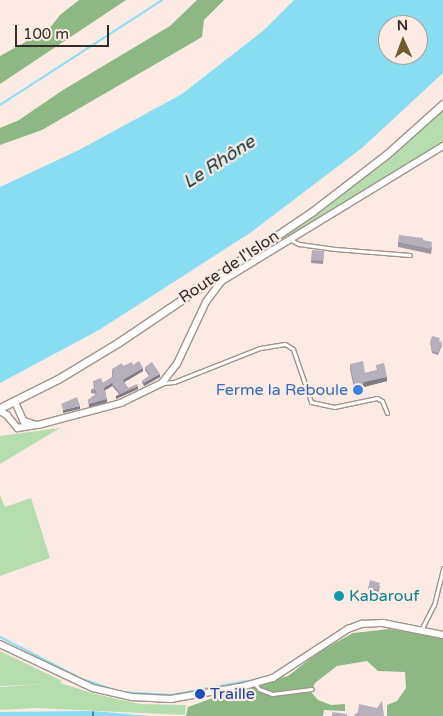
<!DOCTYPE html>
<html>
<head>
<meta charset="utf-8">
<style>
  body { margin:0 }
  #map { position:relative; width:443px; height:716px; overflow:hidden; background:#fbebe4; font-family:"Varela Round",sans-serif }
  div>[style] { position:absolute }
  [style*='--x'] { left:calc(var(--x)*1px); top:calc(var(--y)*1px); width:calc(var(--w)*1px); rotate:calc(var(--a)*1deg) }
  .green>* { inset:0; background:#b6ddad }
  .forest>* { inset:0; background:#8db883 }
  .water>* { inset:0; background:#88ddf3 }
  .stream>* { height:2px; margin:-1px; padding:0 1px; transform-origin:1px; border-radius:1px; background:#88ddf3 }
  .ferry>* { height:1px; margin-top:-0.5px; transform-origin:0; background:repeating-linear-gradient(90deg,#08323c 0 6px,transparent 0 11px) }
  .roads { filter:drop-shadow(1px 0 #a1938c) drop-shadow(-1px 0 #a1938c) drop-shadow(0 1px #a1938c) drop-shadow(0 -1px #a1938c) }
  .service>* { height:3px; margin:-1.5px; padding:0 1.5px; transform-origin:1.5px; border-radius:1.5px; background:#fff }
  .minor>* { height:5.5px; margin:-2.75px; padding:0 2.75px; transform-origin:2.75px; border-radius:2.75px; background:#fff }
  .tertiary>* { height:7px; margin:-3.5px; padding:0 3.5px; transform-origin:3.5px; border-radius:3.5px; background:#fff }
  .wall>* { inset:0; background:#9d96a2 }
  .shaded-wall>* { inset:0; background:#7f7a84 }
  .building>* { inset:0; background:#b6afbc }
  .dots>* { width:14px; height:14px; translate:-50% -50%; box-sizing:border-box; border:2px solid #fbebe4; border-radius:50% }
  span { translate:-50% -50%; white-space:nowrap; text-align:center; line-height:1.15; -webkit-text-stroke:4.5px #fbebe4; paint-order:stroke }
  .street-label { font-size:16px; color:#322c2a }
  .shop-label { font-size:16px; color:#366cbe }
  .right { translate:-100% -50%; text-align:right }
  .culture-label { font-size:16px; color:#0d838f }
  .left { translate:0 -50%; text-align:left }
  .transit-label { font-size:16px; color:#164399 }
  .water-label { font-size:18px; color:#08323c; font-style:italic }
  .north { position:absolute; left:378px; top:15px; width:50px; height:50px; box-sizing:border-box; background:#fbebe4; border:1px solid #ab9f9a; border-radius:50%; rotate:358deg; font-size:14px; font-weight:700; line-height:20px; text-align:center; color:#322c2a }
  .north::after { content:''; display:block; margin:auto; width:18px; height:22px; background:#73592b; clip-path:polygon(50% 0,100% 100%,50% 72%,0 100%) }
  .scale { position:absolute; left:15px; top:25px; width:94px; height:22px; box-sizing:border-box; border:2px solid #322c2a; border-top:0; padding-left:6px; font-size:15px; line-height:18px; white-space:nowrap; color:#322c2a; -webkit-text-stroke:4px #fbebe4; paint-order:stroke }
</style>
</head>
<body>
<div id="map">
  <div class="green">
    <i style="clip-path:polygon(443px 110px,443px 143px,293px 235px,282px 239px,393px 156px)"></i>
    <i style="clip-path:polygon(60px 428px,0 464px,0 436px)"></i>
    <i style="clip-path:polygon(0 495px,5px 507px,31px 498px,50px 558px,0 576px)"></i>
    <i style="clip-path:polygon(0 651px,62px 681px,60px 683px,95px 694px,140px 704px,186px 705px,185px 715px,36px 708px,0 710px,0 687px,49px 684px,0 686px)"></i>
  </div>
  <div class="forest">
    <i style="clip-path:polygon(79px 0,126px 0,0 84px,0 56px,49px 29px,60px 15px)"></i>
    <i style="clip-path:polygon(197px 0,224px 0,204px 20px,202px 37px,42px 130px,0 145px,0 128px,19px 120px,63px 90px,170px 26px)"></i>
    <i style="clip-path:polygon(390px 629px,443px 638px,443px 716px,387px 716px,387px 705px,397px 701px,406px 688px,405px 672px,378px 671px,367px 661px,337px 666px,315px 683px,311px 692px,318px 700px,331px 705px,345px 704px,345px 711px,324px 710px,323px 716px,186px 716px,188px 707px,235px 690px,288px 676px,319px 652px,353px 633px)"></i>
  </div>
  <div class="water">
    <i style="clip-path:polygon(evenodd,294px 0,443px 0,443px 73px,362px 148px,250px 233px,99px 330px,0 383px,0 187px,79px 150px,182px 94px,264px 30px,294px 0,388px 25px,418px 25px,418px 55px,388px 55px,388px 25px)"></i>
    <i style="clip-path:polygon(92px 711px,151px 716px,0 716px,0 712px)"></i>
  </div>
  <div class="stream">
    <i style="--x:0;--y:105;--w:193;--a:-32.9"></i>
    <i style="--x:0;--y:637;--w:92;--a:27.1"></i>
    <i style="--x:82;--y:679;--w:41;--a:18.4"></i>
    <i style="--x:121;--y:692;--w:50;--a:3.4"></i>
    <i style="--x:171;--y:695;--w:77;--a:-10.4"></i>
  </div>
  <div class="ferry">
    <i style="--x:93;--y:711;--w:5;--a:90"></i>
  </div>
  <div class="roads">
    <div class="service">
      <i style="--x:291;--y:240;--w:9;--a:27"></i>
      <i style="--x:299;--y:244;--w:36;--a:8"></i>
      <i style="--x:335;--y:249;--w:75;--a:4.6"></i>
      <i style="--x:163;--y:383;--w:11;--a:-5"></i>
      <i style="--x:174;--y:382;--w:92;--a:-21.6"></i>
      <i style="--x:260;--y:348;--w:25;--a:-9"></i>
      <i style="--x:285;--y:344;--w:9;--a:32"></i>
      <i style="--x:293;--y:349;--w:56;--a:71.2"></i>
      <i style="--x:311;--y:402;--w:24;--a:12"></i>
      <i style="--x:334;--y:407;--w:44;--a:-11.8"></i>
      <i style="--x:377;--y:398;--w:6;--a:31"></i>
      <i style="--x:382;--y:401;--w:13;--a:67"></i>
      <i style="--x:421;--y:630;--w:28;--a:-63"></i>
      <i style="--x:434;--y:605;--w:38;--a:-76"></i>
      <i style="--x:255;--y:684;--w:6;--a:51"></i>
      <i style="--x:259;--y:689;--w:14;--a:21"></i>
      <i style="--x:272;--y:694;--w:40;--a:-7.1"></i>
    </div>
    <div class="minor">
      <i style="--x:15;--y:401;--w:22;--a:66"></i>
      <i style="--x:24;--y:421;--w:10;--a:17"></i>
      <i style="--x:0;--y:411;--w:8;--a:30"></i>
      <i style="--x:7;--y:415;--w:17;--a:50"></i>
      <i style="--x:18;--y:428;--w:20;--a:-9"></i>
      <i style="--x:38;--y:425;--w:86;--a:-14.8"></i>
      <i style="--x:121;--y:403;--w:46;--a:-26"></i>
      <i style="--x:162;--y:383;--w:24;--a:-52"></i>
      <i style="--x:177;--y:364;--w:68;--a:-64.9"></i>
      <i style="--x:206;--y:302;--w:26;--a:-53"></i>
      <i style="--x:222;--y:281;--w:259;--a:-31.4"></i>
      <i style="--x:0;--y:644;--w:103;--a:25.3"></i>
      <i style="--x:93;--y:688;--w:40;--a:13"></i>
      <i style="--x:132;--y:697;--w:39;--a:3"></i>
      <i style="--x:171;--y:699;--w:75;--a:-10"></i>
      <i style="--x:245;--y:686;--w:29;--a:-16"></i>
      <i style="--x:273;--y:678;--w:90;--a:-33.2"></i>
      <i style="--x:348;--y:629;--w:15;--a:-20"></i>
      <i style="--x:362;--y:624;--w:21;--a:-3"></i>
      <i style="--x:383;--y:623;--w:61;--a:11.3"></i>
    </div>
    <div class="tertiary">
      <i style="--x:0;--y:408;--w:65;--a:-26.6"></i>
      <i style="--x:58;--y:379;--w:71;--a:-31.2"></i>
      <i style="--x:119;--y:342;--w:234;--a:-34"></i>
      <i style="--x:313;--y:211;--w:93;--a:-37.6"></i>
      <i style="--x:387;--y:154;--w:75;--a:-41.8"></i>
    </div>
  </div>
  <div class="wall">
    <i style="clip-path:polygon(423px 240px,432px 247px,431px 254px,398px 247px,398px 242px)"></i>
    <i style="clip-path:polygon(324px 251px,323px 264px,311px 263px,311px 260px)"></i>
    <i style="clip-path:polygon(430px 342px,440px 342px,442px 345px,438px 355px,432px 353px)"></i>
    <i style="clip-path:polygon(350px 364px,365px 373px,377px 370px,376px 365px,387px 381px,364px 387px,362px 391px,355px 393px,350px 369px)"></i>
    <i style="clip-path:polygon(133px 365px,143px 371px,124px 382px,128px 388px,138px 389px,116px 399px,119px 394px,112px 386px,105px 390px,107px 402px,89px 407px,88px 400px,96px 394px,91px 393px,91px 390px,94px 388px,93px 381px,103px 383px,112px 377px,112px 369px)"></i>
    <i style="clip-path:polygon(145px 367px,160px 377px,144px 386px,142px 383px,142px 381px,149px 376px,145px 370px)"></i>
    <i style="clip-path:polygon(380px 586px,378px 594px,368px 591px,368px 588px)"></i>
  </div>
  <div class="shaded-wall">
    <i style="clip-path:polygon(143px 368px,143px 371px,123px 383px,123px 380px)"></i>
    <i style="clip-path:polygon(160px 374px,160px 377px,144px 386px,144px 383px)"></i>
    <i style="clip-path:polygon(387px 377px,387px 381px,364px 387px,362px 391px,355px 393px,355px 388px,364px 382px)"></i>
    <i style="clip-path:polygon(112px 383px,112px 386px,104px 391px,104px 388px)"></i>
    <i style="clip-path:polygon(138px 386px,138px 389px,116px 399px,116px 396px)"></i>
    <i style="clip-path:polygon(107px 399px,107px 402px,89px 407px,89px 404px)"></i>
    <i style="clip-path:polygon(80px 406px,80px 409px,63px 413px,63px 410px)"></i>
  </div>
  <div class="building">
    <i style="clip-path:polygon(399px 235px,423px 238px,423px 240px,432px 242px,431px 249px,398px 242px)"></i>
    <i style="clip-path:polygon(312px 250px,324px 251px,323px 261px,311px 260px)"></i>
    <i style="clip-path:polygon(432px 336px,440px 338px,439px 341px,442px 342px,438px 353px,432px 351px,430px 342px)"></i>
    <i style="clip-path:polygon(139px 361px,143px 368px,123px 380px,128px 388px,137px 384px,138px 386px,116px 396px,120px 393px,112px 383px,104px 388px,107px 399px,89px 404px,88px 400px,97px 393px,96px 390px,91px 390px,95px 387px,93px 381px,101px 378px,103px 383px,113px 377px,112px 369px,122px 363px,123px 366px,132px 362px,133px 365px)"></i>
    <i style="clip-path:polygon(363px 361px,365px 373px,378px 370px,376px 365px,384px 363px,387px 377px,364px 382px,362px 387px,355px 388px,350px 364px)"></i>
    <i style="clip-path:polygon(152px 362px,160px 374px,144px 383px,142px 381px,150px 375px,145px 367px)"></i>
    <i style="clip-path:polygon(77px 397px,80px 406px,63px 410px,61px 404px)"></i>
    <i style="clip-path:polygon(370px 580px,380px 583px,378px 590px,368px 588px)"></i>
    <i style="clip-path:polygon(382px 701px,384px 716px,355px 716px,354px 715px,358px 712px,359px 704px,377px 708px)"></i>
    <i style="clip-path:polygon(332px 712px,347px 714px,347px 716px,332px 716px)"></i>
  </div>
  <div class="dots">
    <i style="left:358px;top:390px;background:#3f7fe0"></i>
    <i style="left:339px;top:596px;background:#0f9aa8"></i>
    <i style="left:200px;top:694px;background:#1a4fb4"></i>
  </div>
  <div class="street-label">
    <span style="left:229px;top:267px;rotate:-34deg">Route de l'Islon</span>
  </div>
  <div class="shop-label">
    <span class="right" style="left:348px;top:390px">Ferme la Reboule</span>
  </div>
  <div class="culture-label">
    <span class="left" style="left:349px;top:596px">Kabarouf</span>
  </div>
  <div class="transit-label">
    <span class="left" style="left:210px;top:694px">Traille</span>
  </div>
  <div class="water-label">
    <span style="left:219px;top:162px;rotate:-33deg">Le Rhône</span>
  </div>
  <div class="north">N</div>
  <div class="scale">100 m</div>
</div>
</body>
</html>
